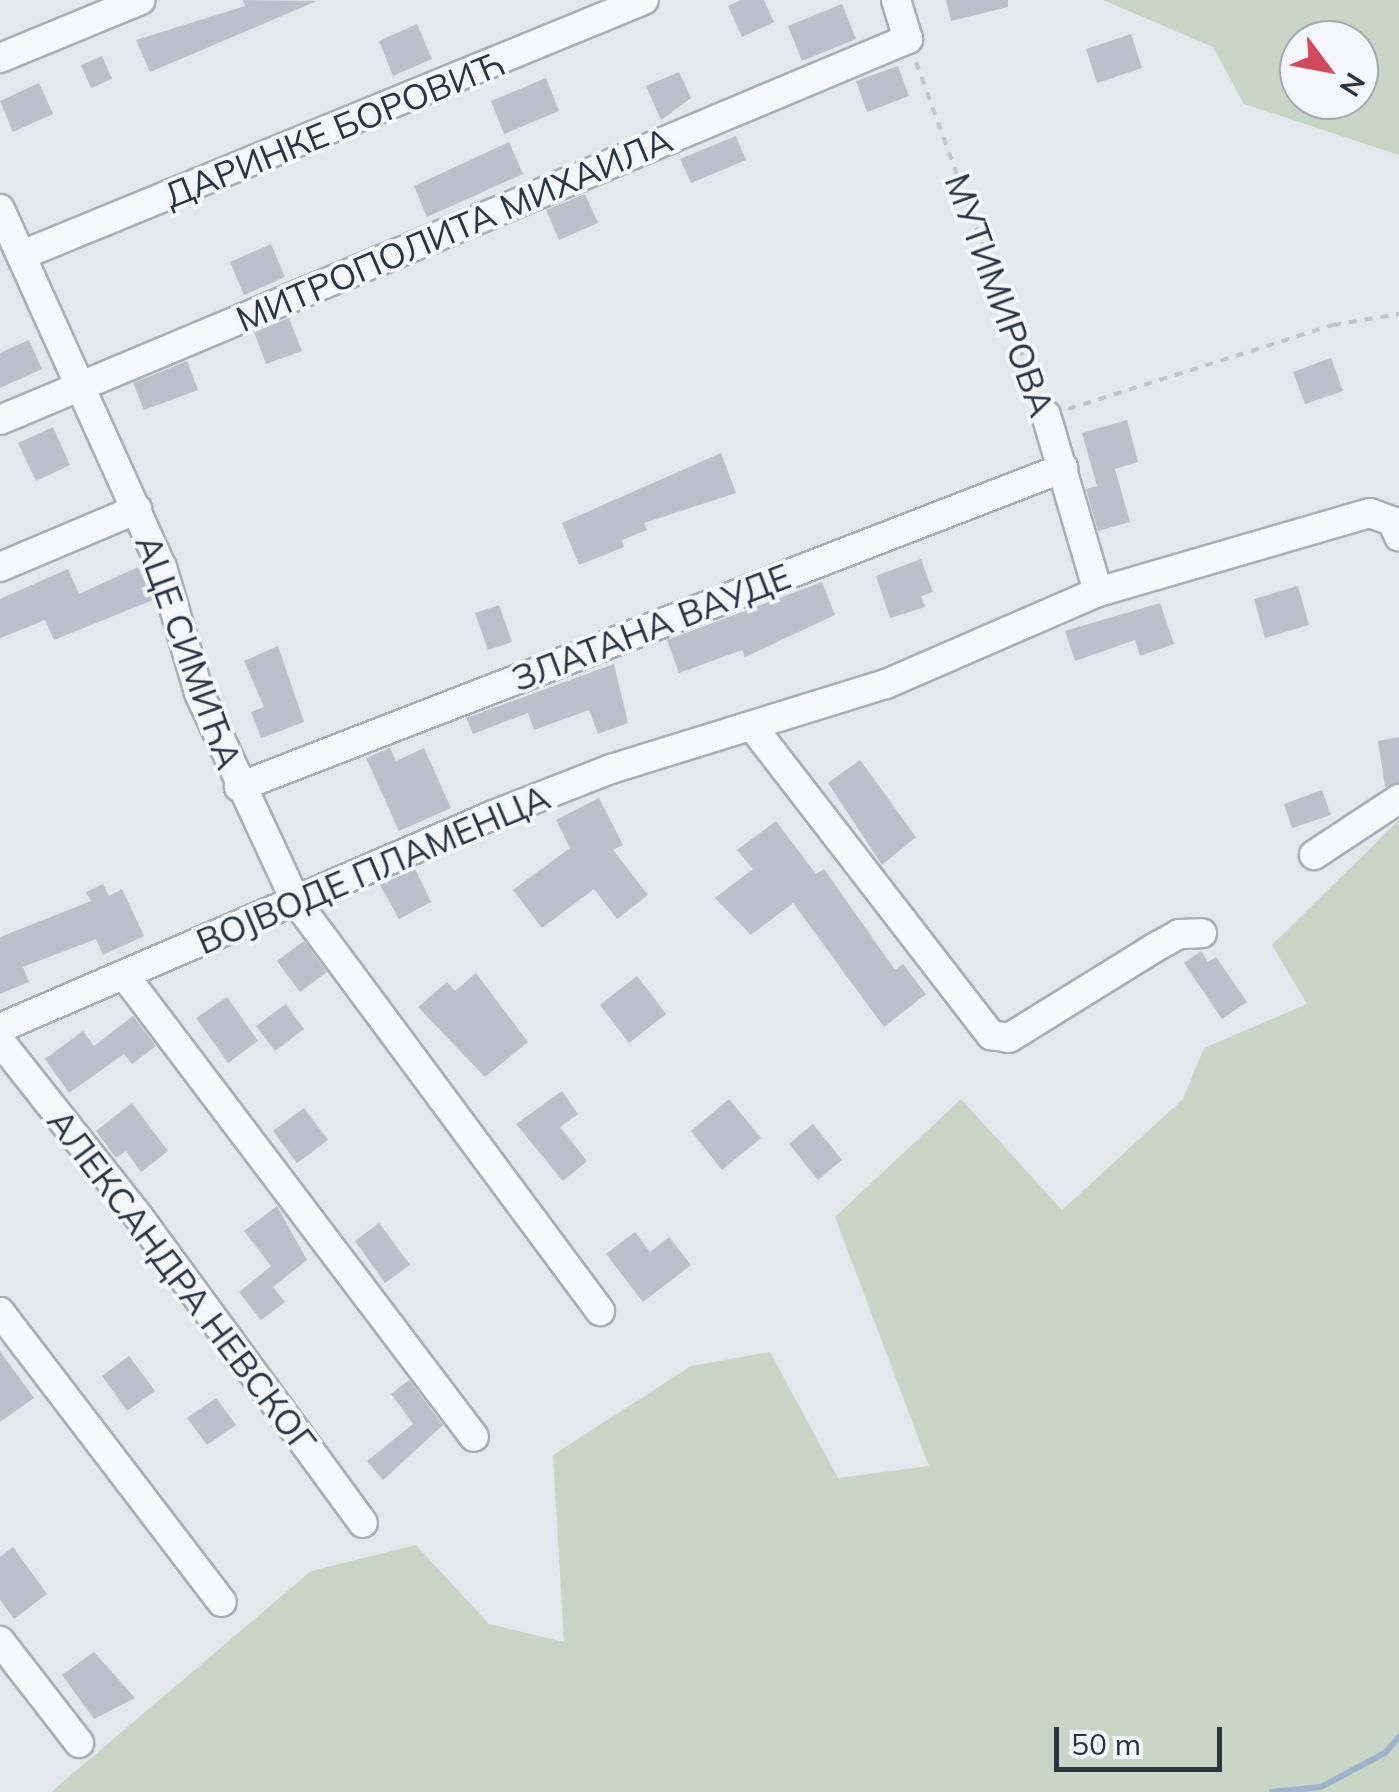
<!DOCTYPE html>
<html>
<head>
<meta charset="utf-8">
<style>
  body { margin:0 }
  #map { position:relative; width:1399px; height:1792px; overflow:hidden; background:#e4e7ec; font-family:Mulish,sans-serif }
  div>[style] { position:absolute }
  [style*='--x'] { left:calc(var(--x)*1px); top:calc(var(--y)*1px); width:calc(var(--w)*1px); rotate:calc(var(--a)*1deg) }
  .green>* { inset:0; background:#c9d6c5 }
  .stream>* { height:6px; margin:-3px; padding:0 3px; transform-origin:3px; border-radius:3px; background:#9fb4cc }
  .building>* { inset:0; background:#bbc0ca }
  .path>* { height:4px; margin-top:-2px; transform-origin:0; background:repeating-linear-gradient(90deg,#c2c5cb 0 8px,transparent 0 16px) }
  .roads { filter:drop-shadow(2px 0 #a9aeb7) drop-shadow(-2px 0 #a9aeb7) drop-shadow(0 2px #a9aeb7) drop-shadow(0 -2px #a9aeb7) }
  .minor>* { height:28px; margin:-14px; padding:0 14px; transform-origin:14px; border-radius:14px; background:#f7f8fa }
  span { translate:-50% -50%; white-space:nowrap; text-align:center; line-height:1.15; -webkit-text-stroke:8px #f4f6f9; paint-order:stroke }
  .street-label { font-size:35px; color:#2b3445 }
  .north { position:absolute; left:1279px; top:20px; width:100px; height:100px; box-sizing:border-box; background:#f4f6f9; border:2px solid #a4a8b1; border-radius:50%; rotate:122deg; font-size:28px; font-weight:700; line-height:40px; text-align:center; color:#2b3445 }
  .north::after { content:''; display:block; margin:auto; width:35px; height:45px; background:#d1495b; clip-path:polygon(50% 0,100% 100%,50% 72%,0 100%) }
  .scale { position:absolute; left:1054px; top:1727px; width:168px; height:45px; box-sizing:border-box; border:5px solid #2b3445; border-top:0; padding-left:12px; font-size:30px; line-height:35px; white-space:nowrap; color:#2b3445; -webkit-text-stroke:8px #f4f6f9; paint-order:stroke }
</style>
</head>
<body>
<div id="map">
  <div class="green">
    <i style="clip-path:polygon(evenodd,1103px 0,1399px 0,1399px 155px,1244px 104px,1213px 47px,1103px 0,1359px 40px,1359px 100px,1299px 100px,1299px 40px,1359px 40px)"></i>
    <i style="clip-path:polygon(1399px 820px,1399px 1792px,51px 1792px,311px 1571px,416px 1545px,489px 1624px,564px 1642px,553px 1455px,691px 1366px,770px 1352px,838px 1478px,929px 1466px,835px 1217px,961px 1099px,1062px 1210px,1183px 1099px,1204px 1048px,1307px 1004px,1272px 945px)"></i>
  </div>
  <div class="stream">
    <i style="--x:1272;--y:1792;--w:49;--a:-5.8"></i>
    <i style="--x:1321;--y:1787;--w:72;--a:-28"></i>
    <i style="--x:1385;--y:1753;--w:21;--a:-49"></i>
  </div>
  <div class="building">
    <i style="clip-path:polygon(243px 0,317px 1px,150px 72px,136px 40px,245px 6px)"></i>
    <i style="clip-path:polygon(741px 0,764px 0,774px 22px,742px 37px,728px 6px)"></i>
    <i style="clip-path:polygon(946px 0,1008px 0,1008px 7px,951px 21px)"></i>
    <i style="clip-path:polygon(842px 4px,856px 39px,802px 61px,788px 26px)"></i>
    <i style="clip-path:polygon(417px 24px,432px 59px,393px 76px,379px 41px)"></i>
    <i style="clip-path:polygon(1131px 34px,1142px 68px,1097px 83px,1086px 49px)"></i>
    <i style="clip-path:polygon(102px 56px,112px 79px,91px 88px,81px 65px)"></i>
    <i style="clip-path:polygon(898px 66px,909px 96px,867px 112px,856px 81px)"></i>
    <i style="clip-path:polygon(679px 72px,691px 98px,661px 120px,646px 86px)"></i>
    <i style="clip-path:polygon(546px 78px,559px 111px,504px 134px,491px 101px)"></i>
    <i style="clip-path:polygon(39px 83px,53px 114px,13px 132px,0 101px)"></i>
    <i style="clip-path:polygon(736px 136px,746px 160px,691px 183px,680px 159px)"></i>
    <i style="clip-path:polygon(509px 142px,523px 174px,427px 217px,414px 186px)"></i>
    <i style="clip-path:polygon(585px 194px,598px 223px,559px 240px,546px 210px)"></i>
    <i style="clip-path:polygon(271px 244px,285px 277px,244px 295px,230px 262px)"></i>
    <i style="clip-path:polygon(289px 318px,302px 351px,266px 364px,254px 332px)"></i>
    <i style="clip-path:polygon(29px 340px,42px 369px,0 388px,0 353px)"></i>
    <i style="clip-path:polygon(1331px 358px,1343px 391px,1305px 404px,1293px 372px)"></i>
    <i style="clip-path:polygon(187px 361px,198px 390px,144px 410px,133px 383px)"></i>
    <i style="clip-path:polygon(1127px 420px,1138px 462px,1115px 469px,1130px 522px,1098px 531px,1086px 489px,1097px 486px,1082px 433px)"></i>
    <i style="clip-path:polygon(53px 427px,70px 465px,36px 481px,18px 443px)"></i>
    <i style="clip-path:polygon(721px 453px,736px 493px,644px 523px,647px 530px,622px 540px,624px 547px,579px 565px,562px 523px)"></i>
    <i style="clip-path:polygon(921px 559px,933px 592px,921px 596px,925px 607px,890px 618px,876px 576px)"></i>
    <i style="clip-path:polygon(138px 567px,153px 600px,54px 640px,45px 620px,0 638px,0 599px,68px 569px,79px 594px)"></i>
    <i style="clip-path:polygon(822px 582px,835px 615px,745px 657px,742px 650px,679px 673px,667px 640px)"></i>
    <i style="clip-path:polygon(1298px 586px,1309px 625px,1265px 638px,1254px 599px)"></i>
    <i style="clip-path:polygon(1160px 603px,1174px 644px,1140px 656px,1135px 640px,1075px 661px,1065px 631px)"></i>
    <i style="clip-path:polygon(499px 605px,512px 642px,488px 650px,475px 613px)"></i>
    <i style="clip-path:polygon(278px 646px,304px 722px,261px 738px,251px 712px,264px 707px,244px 661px)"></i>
    <i style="clip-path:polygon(614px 664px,628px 723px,598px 734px,589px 710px,534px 730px,528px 713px,473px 734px,466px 718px)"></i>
    <i style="clip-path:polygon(1399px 737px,1399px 782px,1385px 787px,1378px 741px)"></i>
    <i style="clip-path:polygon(390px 748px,396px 761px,424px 748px,451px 808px,399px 831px,366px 758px)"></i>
    <i style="clip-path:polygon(860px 760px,916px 837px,882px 865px,828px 783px)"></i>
    <i style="clip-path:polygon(1322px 790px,1331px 815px,1292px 828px,1284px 804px)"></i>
    <i style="clip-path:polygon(599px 798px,623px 845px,613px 850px,648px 895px,617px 919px,594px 889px,542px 928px,513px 890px,570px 848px,556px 820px)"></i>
    <i style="clip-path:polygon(776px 821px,816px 874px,824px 869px,895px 970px,903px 964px,926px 994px,884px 1027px,793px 903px,751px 935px,715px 898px,753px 869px,737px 850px)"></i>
    <i style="clip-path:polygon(415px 869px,431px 902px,399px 919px,380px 885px)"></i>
    <i style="clip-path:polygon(103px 884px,109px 896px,122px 889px,144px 936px,103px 955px,96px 939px,23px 967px,29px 982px,0 994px,0 937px,91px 901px,86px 892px)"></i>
    <i style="clip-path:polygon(304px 941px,327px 972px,300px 992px,277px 961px)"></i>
    <i style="clip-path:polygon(1201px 951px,1208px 962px,1216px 957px,1247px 1002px,1222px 1019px,1184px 963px)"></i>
    <i style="clip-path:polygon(476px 973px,528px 1042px,485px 1077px,418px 1007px,447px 982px,455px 991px)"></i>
    <i style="clip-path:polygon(637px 976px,666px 1014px,629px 1043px,600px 1005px)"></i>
    <i style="clip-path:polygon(227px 997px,258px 1041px,228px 1063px,196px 1018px)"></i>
    <i style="clip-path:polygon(286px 1004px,304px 1029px,275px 1051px,256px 1026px)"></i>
    <i style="clip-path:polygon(133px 1016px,156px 1046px,132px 1064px,124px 1054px,69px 1093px,45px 1059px,83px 1031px,94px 1046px)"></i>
    <i style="clip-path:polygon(562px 1091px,578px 1114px,560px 1127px,587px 1161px,563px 1181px,516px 1124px)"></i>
    <i style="clip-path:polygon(729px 1099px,761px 1138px,722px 1170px,691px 1131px)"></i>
    <i style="clip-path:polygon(132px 1103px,168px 1151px,141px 1172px,126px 1151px,116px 1158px,96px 1131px)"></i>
    <i style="clip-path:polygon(304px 1108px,328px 1140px,297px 1163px,273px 1131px)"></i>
    <i style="clip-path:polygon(813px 1124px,842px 1160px,818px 1180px,789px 1144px)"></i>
    <i style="clip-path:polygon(277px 1206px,307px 1260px,273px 1287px,285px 1302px,261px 1320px,239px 1292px,271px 1266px,244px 1231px)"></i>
    <i style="clip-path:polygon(379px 1223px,410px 1265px,385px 1283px,355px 1241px)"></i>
    <i style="clip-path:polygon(635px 1232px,650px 1252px,669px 1237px,691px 1265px,643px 1302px,606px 1254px)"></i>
    <i style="clip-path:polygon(0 1351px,34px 1398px,0 1422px)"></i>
    <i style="clip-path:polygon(129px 1356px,155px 1391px,127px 1411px,102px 1376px)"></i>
    <i style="clip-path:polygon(409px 1380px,443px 1425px,383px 1480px,367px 1461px,413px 1424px,391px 1394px)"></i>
    <i style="clip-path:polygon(216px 1398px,236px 1425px,207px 1445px,187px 1418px)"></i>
    <i style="clip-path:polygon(13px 1547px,47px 1594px,14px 1619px,0 1600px,0 1557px)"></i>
    <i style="clip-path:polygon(94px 1652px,135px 1698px,94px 1719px,62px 1675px)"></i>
  </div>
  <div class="path">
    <i style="--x:916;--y:62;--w:350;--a:70"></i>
    <i style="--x:1068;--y:409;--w:278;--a:-17.6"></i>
    <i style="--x:1333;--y:325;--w:67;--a:-9.5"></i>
  </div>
  <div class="roads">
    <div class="minor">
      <i style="--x:0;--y:58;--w:152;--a:-22.4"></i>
      <i style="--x:0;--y:209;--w:393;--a:65.7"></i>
      <i style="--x:162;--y:567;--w:131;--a:73.6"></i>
      <i style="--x:199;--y:693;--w:228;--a:65.1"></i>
      <i style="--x:295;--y:900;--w:512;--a:53.42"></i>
      <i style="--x:22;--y:255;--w:672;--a:-22.29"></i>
      <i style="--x:1046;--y:415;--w:184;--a:73.6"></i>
      <i style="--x:0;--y:420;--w:985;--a:-22.76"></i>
      <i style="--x:908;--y:39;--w:41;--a:-107.1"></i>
      <i style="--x:0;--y:567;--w:149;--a:-22.9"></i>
      <i style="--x:752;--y:726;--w:391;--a:52.3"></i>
      <i style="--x:991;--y:1035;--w:18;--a:9"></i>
      <i style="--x:1009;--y:1038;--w:171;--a:-31.8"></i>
      <i style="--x:1154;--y:948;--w:29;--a:-29"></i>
      <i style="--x:1179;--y:934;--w:23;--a:-2"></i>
      <i style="--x:239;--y:787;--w:884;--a:-21.16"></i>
      <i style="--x:1314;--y:855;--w:102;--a:-33.4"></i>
      <i style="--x:125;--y:976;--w:578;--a:52.87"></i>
      <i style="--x:0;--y:1028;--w:535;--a:-23.35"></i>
      <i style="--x:491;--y:816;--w:129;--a:-21.4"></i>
      <i style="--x:611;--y:769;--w:288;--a:-17.2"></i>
      <i style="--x:886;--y:684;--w:231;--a:-23.5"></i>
      <i style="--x:1098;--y:592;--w:283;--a:-16.2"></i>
      <i style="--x:1370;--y:513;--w:23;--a:20"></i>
      <i style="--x:1392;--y:521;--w:17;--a:66"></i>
      <i style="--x:0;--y:1041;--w:219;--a:51.7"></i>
      <i style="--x:136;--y:1213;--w:384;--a:53.8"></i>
      <i style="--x:0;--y:1312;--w:365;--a:52.6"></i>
      <i style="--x:0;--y:1641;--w:129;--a:52.2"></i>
    </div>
  </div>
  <div class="street-label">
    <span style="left:334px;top:129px;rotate:-22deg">ДАРИНКЕ БОРОВИЋ</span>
    <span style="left:454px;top:229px;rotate:-23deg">МИТРОПОЛИТА МИХАИЛА</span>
    <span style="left:1000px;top:295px;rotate:70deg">МУТИМИРОВА</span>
    <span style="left:651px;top:627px;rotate:-21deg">ЗЛАТАНА ВАУДЕ</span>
    <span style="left:189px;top:652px;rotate:70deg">АЦЕ СИМИЋА</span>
    <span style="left:373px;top:869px;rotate:-23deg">ВОЈВОДЕ ПЛАМЕНЦА</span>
    <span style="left:182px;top:1281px;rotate:53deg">АЛЕКСАНДРА НЕВСКОГ</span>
  </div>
  <div class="north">N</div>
  <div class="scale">50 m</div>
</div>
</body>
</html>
